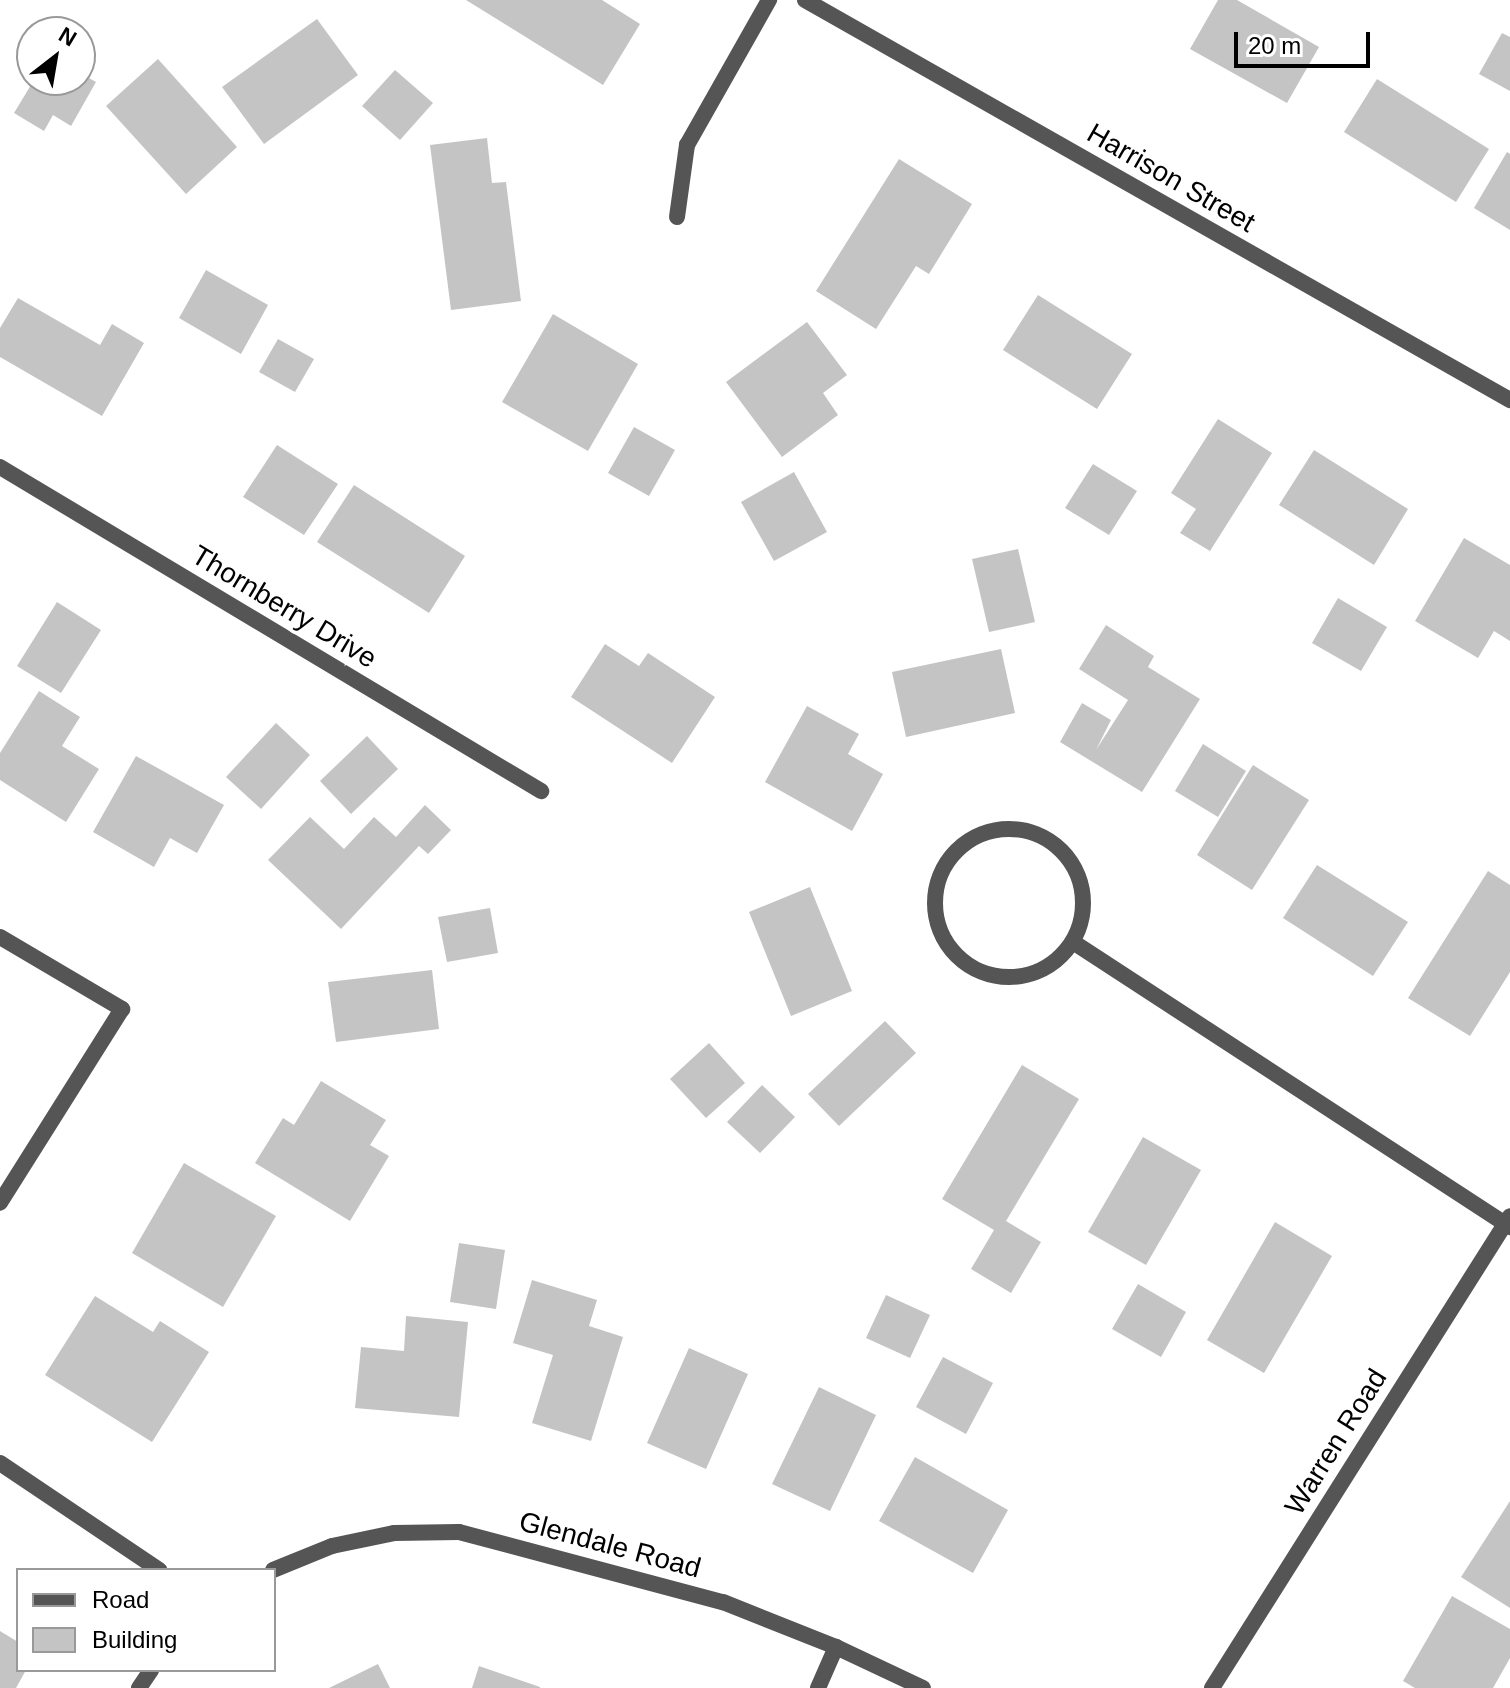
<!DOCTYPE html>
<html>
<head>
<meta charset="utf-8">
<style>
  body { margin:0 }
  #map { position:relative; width:1510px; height:1688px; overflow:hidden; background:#fff; font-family:Helvetica,sans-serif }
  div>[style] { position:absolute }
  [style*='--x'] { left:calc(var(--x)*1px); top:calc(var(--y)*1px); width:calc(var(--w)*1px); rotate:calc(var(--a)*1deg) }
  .building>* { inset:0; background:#c4c4c4 }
  .minor>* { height:16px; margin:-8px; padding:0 8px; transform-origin:8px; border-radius:8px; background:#555 }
  .minor>.ring { margin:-8px; padding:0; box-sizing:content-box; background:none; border:16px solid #555; border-radius:50% }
  span { translate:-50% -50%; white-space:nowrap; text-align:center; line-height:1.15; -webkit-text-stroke:7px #fff; paint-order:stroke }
  .street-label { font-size:28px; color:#000 }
  .legend { position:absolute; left:16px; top:1568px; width:260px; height:104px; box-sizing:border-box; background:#fff; border:2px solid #999; margin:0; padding:10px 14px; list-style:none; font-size:24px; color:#000 }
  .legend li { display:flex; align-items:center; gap:16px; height:40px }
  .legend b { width:40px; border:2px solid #999 }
  .north { position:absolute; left:16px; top:16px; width:80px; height:80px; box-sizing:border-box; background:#fff; border:2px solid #999; border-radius:50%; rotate:31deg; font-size:22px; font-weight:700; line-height:32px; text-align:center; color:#000 }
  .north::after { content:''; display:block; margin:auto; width:28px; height:36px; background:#000; clip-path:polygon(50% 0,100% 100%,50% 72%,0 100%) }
  .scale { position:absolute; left:1234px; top:32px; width:136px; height:36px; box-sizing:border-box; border:4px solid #000; border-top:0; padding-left:10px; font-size:24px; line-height:28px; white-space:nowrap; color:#000; -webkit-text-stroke:6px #fff; paint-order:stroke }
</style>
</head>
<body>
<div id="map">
  <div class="building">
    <i style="clip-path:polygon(466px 0,602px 0,640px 24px,603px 85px)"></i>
    <i style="clip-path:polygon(1218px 0,1237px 0,1319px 47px,1287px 103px,1190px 49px)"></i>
    <i style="clip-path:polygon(317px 19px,358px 75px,264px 144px,222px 87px)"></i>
    <i style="clip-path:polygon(1502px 33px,1510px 37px,1510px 91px,1479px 74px)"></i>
    <i style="clip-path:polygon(158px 59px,237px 147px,186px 194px,106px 106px)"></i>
    <i style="clip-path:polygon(395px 70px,433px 103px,400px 140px,362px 106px)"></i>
    <i style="clip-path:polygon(80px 73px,96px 82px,71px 126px,53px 115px,44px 131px,14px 113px,34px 80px,80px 80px)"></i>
    <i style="clip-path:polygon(1377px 79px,1489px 149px,1456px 202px,1344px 132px)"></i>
    <i style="clip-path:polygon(487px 138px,492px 183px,506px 182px,521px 301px,451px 310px,430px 145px)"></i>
    <i style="clip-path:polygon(1507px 152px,1510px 154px,1510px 230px,1474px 208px)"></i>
    <i style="clip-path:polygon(899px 159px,972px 204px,929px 274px,916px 266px,876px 329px,816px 291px)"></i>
    <i style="clip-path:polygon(206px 270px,268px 305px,241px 354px,179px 318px)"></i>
    <i style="clip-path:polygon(1038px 295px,1132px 354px,1097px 409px,1003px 350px)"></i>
    <i style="clip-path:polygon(18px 298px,100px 345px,112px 324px,144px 343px,102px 416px,0 357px,0 328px)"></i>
    <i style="clip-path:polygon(553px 314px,638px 364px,588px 451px,502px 402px)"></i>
    <i style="clip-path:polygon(807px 322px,847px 375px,823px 393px,838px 415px,782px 457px,726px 382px)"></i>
    <i style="clip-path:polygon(278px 339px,314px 359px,295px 392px,259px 372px)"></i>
    <i style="clip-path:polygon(1218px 419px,1272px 453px,1210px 551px,1180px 533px,1196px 509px,1171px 493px)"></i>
    <i style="clip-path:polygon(634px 427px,675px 450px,649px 496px,608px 473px)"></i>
    <i style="clip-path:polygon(277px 445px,338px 484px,304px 535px,243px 497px)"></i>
    <i style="clip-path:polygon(1314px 450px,1408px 509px,1374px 565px,1279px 505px)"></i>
    <i style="clip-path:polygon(1093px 464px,1137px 491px,1109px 535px,1065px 508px)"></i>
    <i style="clip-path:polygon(794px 472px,827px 532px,774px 561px,741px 502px)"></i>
    <i style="clip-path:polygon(354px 485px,465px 556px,429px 613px,317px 542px)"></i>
    <i style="clip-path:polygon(1464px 538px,1510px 565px,1510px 641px,1494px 631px,1478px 658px,1415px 621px)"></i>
    <i style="clip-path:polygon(1018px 549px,1035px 622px,989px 632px,972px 559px)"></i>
    <i style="clip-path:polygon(1338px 598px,1387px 627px,1361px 671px,1312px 643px)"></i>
    <i style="clip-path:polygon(57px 602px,101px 630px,61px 693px,17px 666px)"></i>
    <i style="clip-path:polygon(1106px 625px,1154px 656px,1148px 667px,1200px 699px,1142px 792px,1060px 742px,1082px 703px,1111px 720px,1096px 750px,1128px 700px,1079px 669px)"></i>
    <i style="clip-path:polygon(605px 644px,639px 666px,648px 653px,715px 697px,672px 763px,571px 697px)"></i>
    <i style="clip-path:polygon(1001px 649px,1015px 713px,906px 737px,892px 672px)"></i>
    <i style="clip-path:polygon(39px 691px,80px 717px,62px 746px,99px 769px,66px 822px,0 780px,0 753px)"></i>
    <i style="clip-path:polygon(807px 706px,859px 734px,848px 754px,883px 774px,852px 831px,765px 782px)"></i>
    <i style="clip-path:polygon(276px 723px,310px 755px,261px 809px,226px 777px)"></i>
    <i style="clip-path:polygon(367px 736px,398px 769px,351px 814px,320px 781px)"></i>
    <i style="clip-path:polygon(1203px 744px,1246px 771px,1218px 817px,1175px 791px)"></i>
    <i style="clip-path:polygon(136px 756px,224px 805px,197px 853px,170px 838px,154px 867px,93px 832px)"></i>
    <i style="clip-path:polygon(1253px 765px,1309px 800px,1252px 890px,1197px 855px)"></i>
    <i style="clip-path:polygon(425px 805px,451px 830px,428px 854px,419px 846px,341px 929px,268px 860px,310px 817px,344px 849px,374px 817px,396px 837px)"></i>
    <i style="clip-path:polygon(1317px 865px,1408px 922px,1373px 976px,1283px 918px)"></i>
    <i style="clip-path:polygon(1488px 871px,1510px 885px,1510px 972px,1470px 1036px,1408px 998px)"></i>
    <i style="clip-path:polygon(810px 887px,852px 991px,791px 1016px,749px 912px)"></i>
    <i style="clip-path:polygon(490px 908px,498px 953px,447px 962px,438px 917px)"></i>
    <i style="clip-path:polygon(432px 970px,439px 1029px,336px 1042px,328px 982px)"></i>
    <i style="clip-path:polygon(885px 1021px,916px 1053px,839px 1126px,808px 1094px)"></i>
    <i style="clip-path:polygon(709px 1043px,745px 1083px,706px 1118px,670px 1079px)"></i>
    <i style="clip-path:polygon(1022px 1065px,1079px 1099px,1006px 1221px,1041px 1242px,1011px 1293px,971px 1269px,994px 1230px,942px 1199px)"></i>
    <i style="clip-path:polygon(321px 1081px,386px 1120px,370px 1145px,389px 1156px,350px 1221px,255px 1163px,283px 1118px,294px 1125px)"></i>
    <i style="clip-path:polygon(762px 1085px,795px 1117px,760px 1153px,727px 1122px)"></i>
    <i style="clip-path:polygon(1143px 1137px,1201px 1170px,1146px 1265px,1088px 1232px)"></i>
    <i style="clip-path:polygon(184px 1163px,276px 1216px,223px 1307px,132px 1253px)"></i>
    <i style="clip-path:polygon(1275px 1222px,1332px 1256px,1264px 1373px,1207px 1340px)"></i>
    <i style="clip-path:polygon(459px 1243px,505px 1250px,496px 1309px,450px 1302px)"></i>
    <i style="clip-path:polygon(532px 1280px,597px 1300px,589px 1326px,623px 1337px,591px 1441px,532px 1423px,553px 1355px,513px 1343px)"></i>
    <i style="clip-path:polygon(1138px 1284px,1186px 1312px,1161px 1357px,1112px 1329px)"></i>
    <i style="clip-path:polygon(886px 1295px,930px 1315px,910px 1358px,866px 1338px)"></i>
    <i style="clip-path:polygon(95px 1296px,153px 1332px,160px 1321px,209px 1352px,152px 1442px,45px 1375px)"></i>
    <i style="clip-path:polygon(406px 1316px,468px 1322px,459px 1417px,355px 1408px,361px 1347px,404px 1351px)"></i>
    <i style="clip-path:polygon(689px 1348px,748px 1374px,706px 1469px,647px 1443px)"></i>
    <i style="clip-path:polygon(943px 1357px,993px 1383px,966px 1434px,916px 1407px)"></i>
    <i style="clip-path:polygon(819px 1387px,876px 1415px,830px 1511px,772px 1484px)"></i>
    <i style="clip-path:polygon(915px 1457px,1008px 1510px,973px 1573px,879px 1521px)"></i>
    <i style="clip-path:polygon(1510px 1501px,1510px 1608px,1461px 1577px)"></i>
    <i style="clip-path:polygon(1452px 1596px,1510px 1629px,1510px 1658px,1493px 1688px,1415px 1688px,1403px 1681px)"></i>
    <i style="clip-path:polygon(0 1631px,18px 1642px,18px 1670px,26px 1670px,16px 1688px,0 1688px)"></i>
    <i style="clip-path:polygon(378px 1664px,390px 1688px,329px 1688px)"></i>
    <i style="clip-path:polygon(479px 1666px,540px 1687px,540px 1688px,472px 1688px)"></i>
  </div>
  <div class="minor">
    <i style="--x:805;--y:0;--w:811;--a:29.57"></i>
    <i style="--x:677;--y:217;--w:73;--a:-82.1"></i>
    <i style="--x:687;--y:145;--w:167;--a:-60.5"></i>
    <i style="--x:0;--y:467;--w:631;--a:30.92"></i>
    <i class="ring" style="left:935px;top:829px;width:132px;height:132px"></i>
    <i style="--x:0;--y:937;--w:142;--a:30.5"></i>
    <i style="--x:122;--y:1009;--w:229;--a:122.2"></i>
    <i style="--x:1073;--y:942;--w:522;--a:33.11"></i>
    <i style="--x:0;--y:1463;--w:192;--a:33.9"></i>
    <i style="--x:273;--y:1570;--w:64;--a:-22.1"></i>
    <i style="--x:332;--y:1546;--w:63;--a:-11.8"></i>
    <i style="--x:394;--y:1533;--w:65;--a:-0.9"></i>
    <i style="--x:459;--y:1532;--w:273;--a:14.9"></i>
    <i style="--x:723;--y:1602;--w:122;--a:21.7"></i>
    <i style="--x:836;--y:1647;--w:96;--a:25.2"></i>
    <i style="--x:139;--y:1688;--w:22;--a:-56"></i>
    <i style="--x:818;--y:1688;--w:45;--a:-66.3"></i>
    <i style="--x:1212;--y:1688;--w:558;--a:-57.73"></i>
  </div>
  <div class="street-label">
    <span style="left:1171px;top:178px;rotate:30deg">Harrison Street</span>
    <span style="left:284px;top:607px;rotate:31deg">Thornberry Drive</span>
    <span style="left:1336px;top:1442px;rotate:-58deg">Warren Road</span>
    <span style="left:610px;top:1545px;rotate:15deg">Glendale Road</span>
  </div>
  <ul class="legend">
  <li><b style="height:10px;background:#555"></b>Road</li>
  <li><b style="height:22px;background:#c4c4c4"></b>Building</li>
  </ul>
  <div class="north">N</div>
  <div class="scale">20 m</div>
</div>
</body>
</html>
